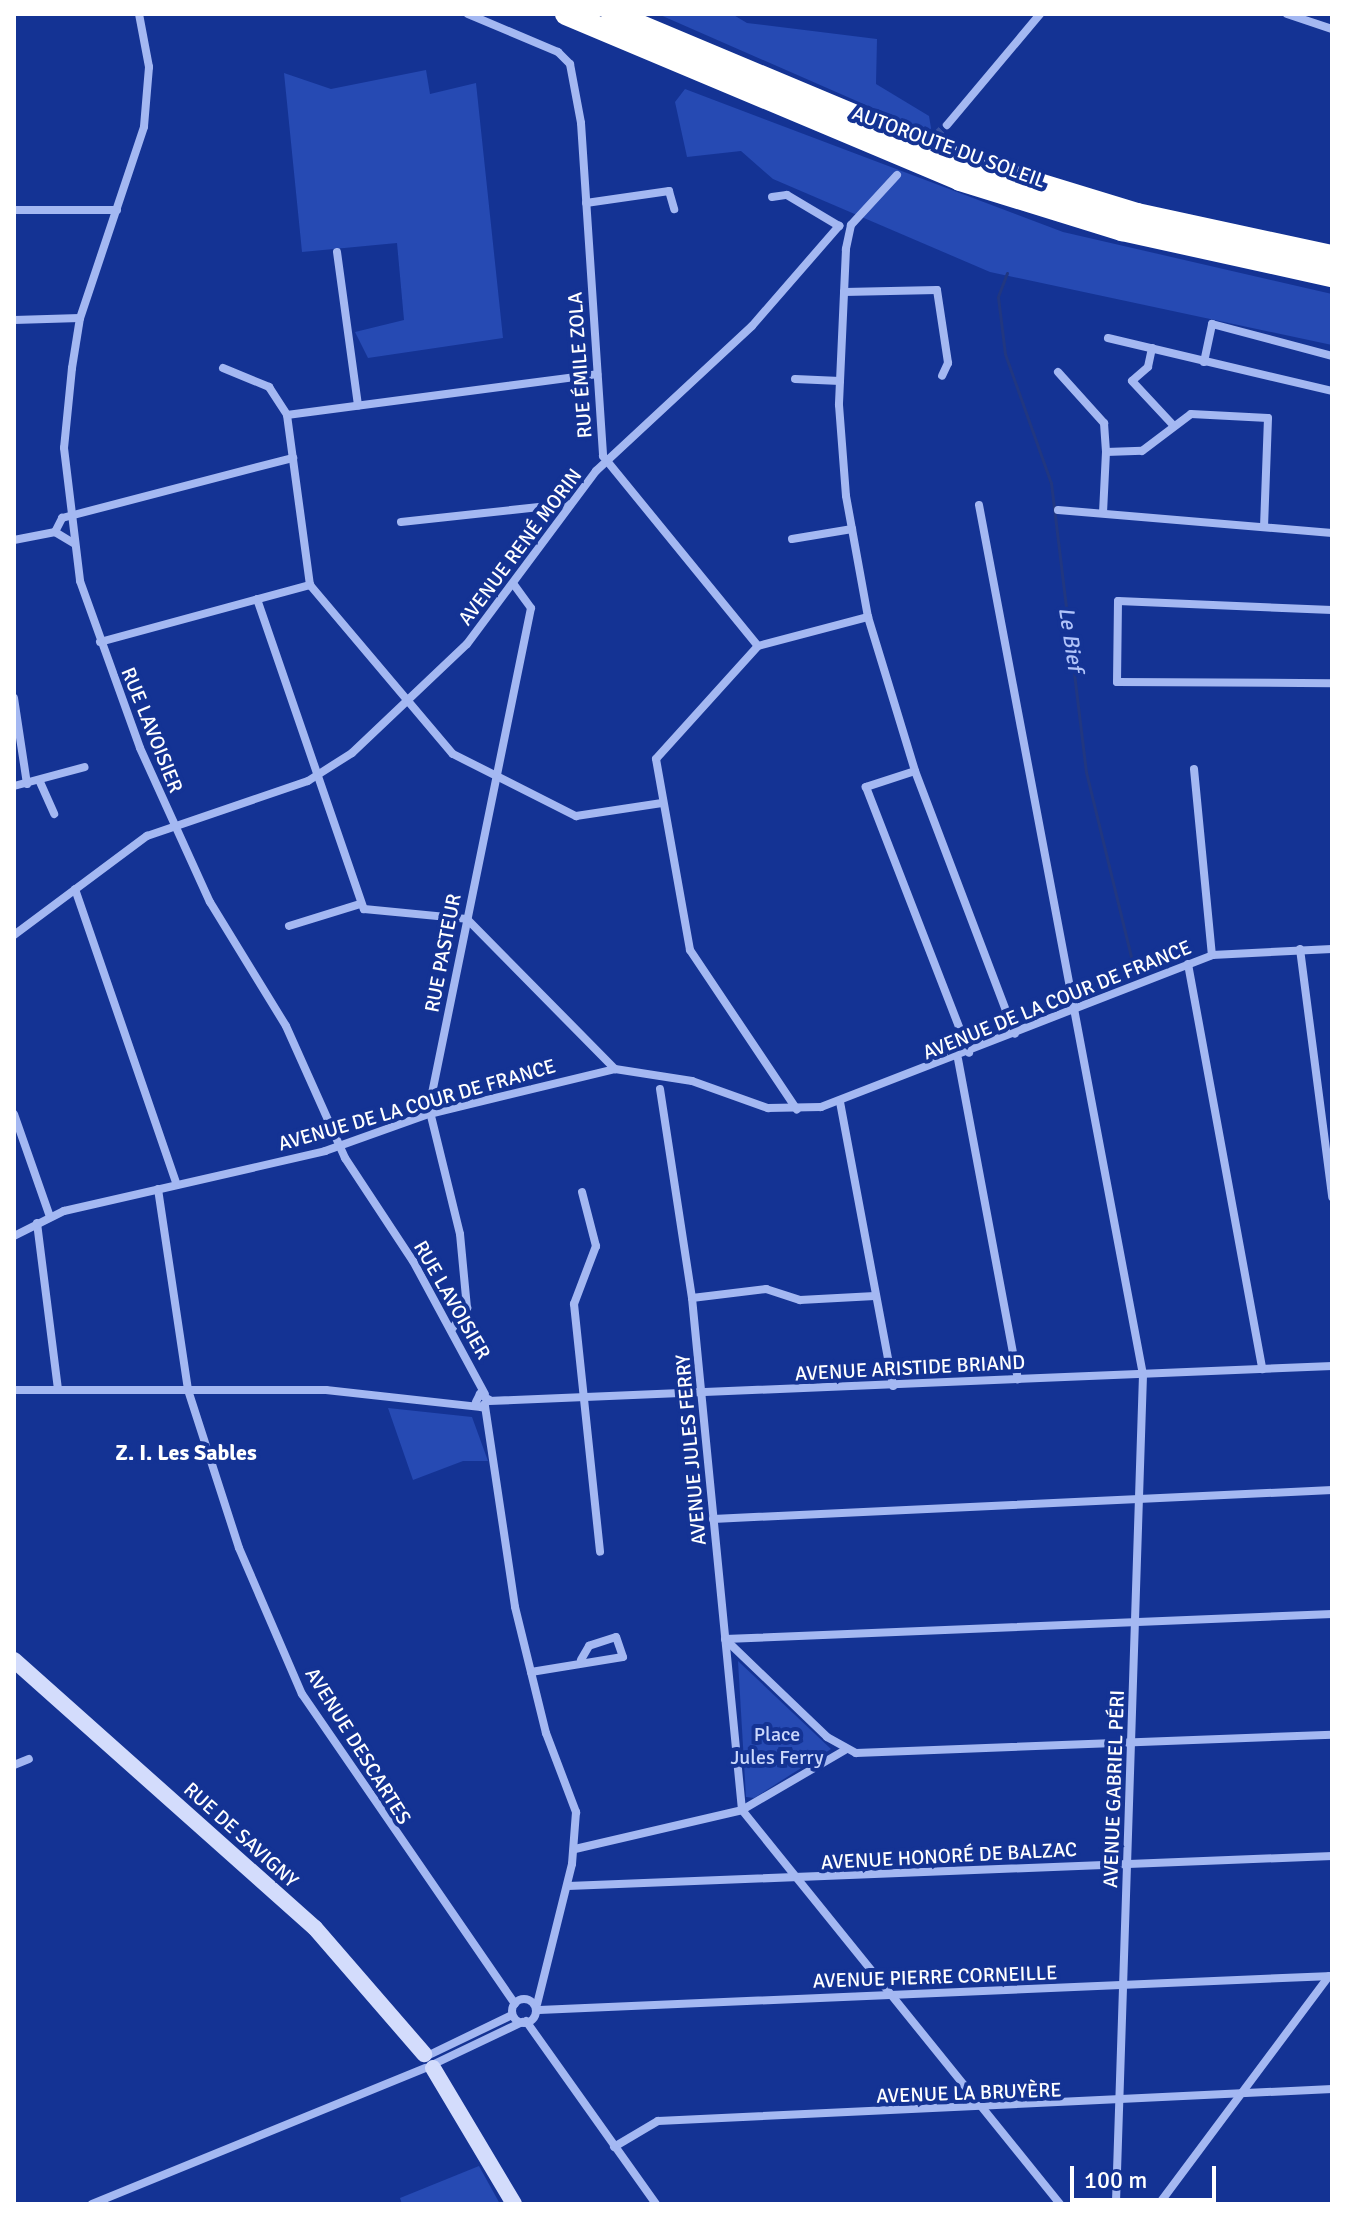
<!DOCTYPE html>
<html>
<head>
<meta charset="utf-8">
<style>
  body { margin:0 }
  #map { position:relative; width:1346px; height:2218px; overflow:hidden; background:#143394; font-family:Signika,sans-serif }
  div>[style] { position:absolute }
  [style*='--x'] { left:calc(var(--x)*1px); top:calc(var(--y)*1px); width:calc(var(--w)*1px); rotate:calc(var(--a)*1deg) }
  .green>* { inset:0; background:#264ab3 }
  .stream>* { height:3px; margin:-1.5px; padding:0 1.5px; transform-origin:1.5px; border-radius:1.5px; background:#213781 }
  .street-tunnel>* { height:8px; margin-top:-4px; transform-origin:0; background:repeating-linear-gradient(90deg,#3752a4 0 8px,transparent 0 12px) }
  .street>* { height:8px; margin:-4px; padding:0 4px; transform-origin:4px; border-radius:4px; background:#a4b8f2 }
  .street>.ring { margin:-4px; padding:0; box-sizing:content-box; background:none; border:8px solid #a4b8f2; border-radius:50% }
  .secondary>* { height:16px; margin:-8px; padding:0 8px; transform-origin:8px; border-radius:8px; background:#d3dcfc }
  .highway>* { height:22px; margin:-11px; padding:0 11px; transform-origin:11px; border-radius:11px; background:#fff }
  span { translate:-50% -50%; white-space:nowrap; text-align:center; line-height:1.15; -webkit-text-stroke:8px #143394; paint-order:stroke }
  .street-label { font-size:20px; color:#fff }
  .park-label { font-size:20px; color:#cbd8fc }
  .water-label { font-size:22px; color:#b0c3f9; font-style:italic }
  .neighbourhood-label { font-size:22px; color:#fff; font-weight:700 }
  .frame { position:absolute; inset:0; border:16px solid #fff; pointer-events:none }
  .scale { position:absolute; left:1070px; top:2166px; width:146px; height:36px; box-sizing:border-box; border:4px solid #fff; border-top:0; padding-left:10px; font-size:24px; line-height:28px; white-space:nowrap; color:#fff; -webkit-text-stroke:6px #143394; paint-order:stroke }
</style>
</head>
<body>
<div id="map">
  <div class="green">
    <i style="clip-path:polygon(658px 14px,732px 14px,747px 23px,877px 39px,876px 84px,929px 116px,932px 134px)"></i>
    <i style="clip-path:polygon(426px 70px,430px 94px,476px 83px,503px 338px,368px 358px,355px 332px,404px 320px,397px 243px,302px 252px,284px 73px,331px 89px)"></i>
    <i style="clip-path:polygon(685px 89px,1063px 232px,1332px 294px,1332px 345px,990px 272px,773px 179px,741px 151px,687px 157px,675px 102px)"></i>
    <i style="clip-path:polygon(388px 1408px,472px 1417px,488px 1461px,463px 1461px,413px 1480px)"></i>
    <i style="clip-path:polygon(738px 1661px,831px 1749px,754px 1798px,746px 1797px)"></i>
    <i style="clip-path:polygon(479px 2166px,500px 2204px,402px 2204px,400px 2198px)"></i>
  </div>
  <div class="stream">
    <i style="--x:1007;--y:273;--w:26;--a:111"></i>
    <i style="--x:998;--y:297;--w:57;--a:83"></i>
    <i style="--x:1005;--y:354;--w:137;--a:70.4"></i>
    <i style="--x:1051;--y:483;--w:291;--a:83.1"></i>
    <i style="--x:1086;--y:772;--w:199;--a:76.3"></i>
  </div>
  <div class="street-tunnel">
    <i style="--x:927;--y:144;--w:28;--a:-44"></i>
  </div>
  <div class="street">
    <i style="--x:139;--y:14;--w:54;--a:79.3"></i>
    <i style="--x:149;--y:67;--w:60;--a:94.8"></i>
    <i style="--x:144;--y:127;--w:201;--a:108.5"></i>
    <i style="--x:80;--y:318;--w:51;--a:99.1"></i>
    <i style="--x:72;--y:368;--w:80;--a:95.7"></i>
    <i style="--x:64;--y:448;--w:134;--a:83.1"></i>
    <i style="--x:80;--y:581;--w:177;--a:70.2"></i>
    <i style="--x:140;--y:748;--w:169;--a:65.6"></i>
    <i style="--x:210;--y:902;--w:145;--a:58.5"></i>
    <i style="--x:286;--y:1026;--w:145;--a:65.9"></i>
    <i style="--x:345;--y:1158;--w:123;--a:56.6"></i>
    <i style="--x:413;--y:1261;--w:151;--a:61.6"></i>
    <i style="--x:468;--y:14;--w:98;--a:22.9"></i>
    <i style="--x:558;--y:52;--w:17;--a:45"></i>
    <i style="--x:570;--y:64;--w:60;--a:79.4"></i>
    <i style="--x:581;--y:123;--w:334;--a:86.2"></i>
    <i style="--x:603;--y:456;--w:245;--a:50.8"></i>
    <i style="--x:1287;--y:14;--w:47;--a:18.4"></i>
    <i style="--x:947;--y:125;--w:145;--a:-50"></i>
    <i style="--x:897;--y:175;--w:68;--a:132.6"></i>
    <i style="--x:851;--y:225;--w:25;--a:102"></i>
    <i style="--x:846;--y:249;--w:156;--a:92.6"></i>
    <i style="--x:839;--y:405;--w:91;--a:85.6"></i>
    <i style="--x:846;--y:496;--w:123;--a:79.7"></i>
    <i style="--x:868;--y:617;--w:161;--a:73"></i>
    <i style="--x:915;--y:771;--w:281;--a:69.2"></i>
    <i style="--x:772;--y:197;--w:15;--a:-8"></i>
    <i style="--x:787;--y:195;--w:61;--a:30.8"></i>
    <i style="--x:586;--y:203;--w:84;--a:-8.2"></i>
    <i style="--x:669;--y:191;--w:19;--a:74"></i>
    <i style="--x:14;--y:210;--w:103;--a:0"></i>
    <i style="--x:337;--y:252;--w:155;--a:82.2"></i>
    <i style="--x:844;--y:292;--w:93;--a:-1.2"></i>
    <i style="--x:937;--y:290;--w:74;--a:81.4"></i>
    <i style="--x:948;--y:363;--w:14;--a:115"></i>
    <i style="--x:14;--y:320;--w:66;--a:-1.7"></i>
    <i style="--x:1108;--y:338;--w:230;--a:13.3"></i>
    <i style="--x:1152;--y:348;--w:19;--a:102"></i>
    <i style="--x:1148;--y:367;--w:21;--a:139"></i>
    <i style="--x:1132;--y:381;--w:60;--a:47"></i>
    <i style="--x:1204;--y:362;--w:39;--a:-78"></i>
    <i style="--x:1212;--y:324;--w:124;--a:14.9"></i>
    <i style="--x:223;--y:368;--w:50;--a:22.4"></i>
    <i style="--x:269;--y:387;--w:33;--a:57"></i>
    <i style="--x:287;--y:415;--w:172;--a:82.3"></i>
    <i style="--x:310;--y:585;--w:221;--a:49.8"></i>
    <i style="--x:453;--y:754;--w:138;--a:26.8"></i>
    <i style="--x:576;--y:816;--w:87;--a:-8.6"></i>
    <i style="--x:1058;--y:372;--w:69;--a:48"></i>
    <i style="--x:1104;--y:423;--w:29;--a:86"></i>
    <i style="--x:795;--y:379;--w:45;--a:2.5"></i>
    <i style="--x:287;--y:415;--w:313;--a:-7.5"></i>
    <i style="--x:979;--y:505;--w:885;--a:79.32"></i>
    <i style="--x:1143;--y:1375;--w:829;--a:91.87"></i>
    <i style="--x:1058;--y:510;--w:275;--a:4.8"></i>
    <i style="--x:1103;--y:513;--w:61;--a:-87.2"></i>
    <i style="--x:1106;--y:452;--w:36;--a:-2"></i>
    <i style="--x:1142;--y:451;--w:61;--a:-37.1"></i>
    <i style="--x:1191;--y:414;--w:77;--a:3"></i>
    <i style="--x:1268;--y:418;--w:107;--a:92.1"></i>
    <i style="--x:401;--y:522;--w:167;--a:-6.2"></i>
    <i style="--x:55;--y:532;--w:16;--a:-63"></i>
    <i style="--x:62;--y:518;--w:239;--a:-14.6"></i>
    <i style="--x:55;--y:532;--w:23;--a:31"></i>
    <i style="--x:792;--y:539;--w:61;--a:-9.5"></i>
    <i style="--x:14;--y:540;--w:42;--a:-11"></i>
    <i style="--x:257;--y:599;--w:328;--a:71"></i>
    <i style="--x:364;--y:909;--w:103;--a:5.5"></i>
    <i style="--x:467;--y:919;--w:211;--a:45.4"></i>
    <i style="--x:1332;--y:610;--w:214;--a:-177.6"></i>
    <i style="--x:1118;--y:601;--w:81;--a:90.7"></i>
    <i style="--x:1117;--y:682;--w:215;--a:0.3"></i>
    <i style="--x:100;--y:642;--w:218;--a:-15.2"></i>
    <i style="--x:758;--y:646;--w:152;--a:132.1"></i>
    <i style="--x:656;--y:759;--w:194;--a:79.9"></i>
    <i style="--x:690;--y:950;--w:192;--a:56.2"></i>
    <i style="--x:758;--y:646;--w:114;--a:-14.8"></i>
    <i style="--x:14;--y:698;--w:87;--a:81.4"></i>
    <i style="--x:1194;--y:769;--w:187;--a:84.5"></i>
    <i style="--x:915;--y:771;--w:52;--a:161.9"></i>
    <i style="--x:866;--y:787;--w:285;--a:68.8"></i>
    <i style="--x:40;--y:782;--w:35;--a:66"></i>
    <i style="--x:14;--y:786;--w:73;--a:-15"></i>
    <i style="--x:75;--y:889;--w:313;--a:71"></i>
    <i style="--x:289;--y:926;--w:74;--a:-17.2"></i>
    <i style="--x:14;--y:935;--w:166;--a:-36.7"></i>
    <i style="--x:147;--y:836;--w:170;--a:-18.9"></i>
    <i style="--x:308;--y:781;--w:52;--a:-32.5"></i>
    <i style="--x:352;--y:753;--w:158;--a:-43.5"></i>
    <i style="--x:467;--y:644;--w:216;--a:-53.3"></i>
    <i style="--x:596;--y:471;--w:213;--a:-42.9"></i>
    <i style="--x:752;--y:326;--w:133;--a:-49"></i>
    <i style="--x:1300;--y:949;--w:250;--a:82.6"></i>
    <i style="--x:1188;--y:964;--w:412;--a:79.6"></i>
    <i style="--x:958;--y:1059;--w:326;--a:79.4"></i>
    <i style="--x:660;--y:1089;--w:211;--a:81.3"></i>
    <i style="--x:692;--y:1298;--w:514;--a:84.42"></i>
    <i style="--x:742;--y:1810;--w:506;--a:51.09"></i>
    <i style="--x:840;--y:1102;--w:289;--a:79.4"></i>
    <i style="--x:14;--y:1114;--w:109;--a:70.7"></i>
    <i style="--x:158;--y:1189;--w:203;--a:81.5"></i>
    <i style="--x:188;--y:1390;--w:166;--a:72.1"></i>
    <i style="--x:239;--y:1548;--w:159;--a:66.7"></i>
    <i style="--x:302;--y:1694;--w:376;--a:55.5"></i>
    <i style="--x:582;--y:1192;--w:56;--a:75.5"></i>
    <i style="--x:596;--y:1246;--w:62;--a:110.8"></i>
    <i style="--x:574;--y:1304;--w:249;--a:84"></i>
    <i style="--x:37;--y:1223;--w:167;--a:82.8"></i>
    <i style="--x:14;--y:1236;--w:56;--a:-26.6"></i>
    <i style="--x:64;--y:1211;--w:268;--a:-12.9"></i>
    <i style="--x:325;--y:1151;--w:110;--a:-19.6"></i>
    <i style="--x:429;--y:1114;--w:191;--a:-13.6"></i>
    <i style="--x:615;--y:1069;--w:78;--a:8.9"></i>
    <i style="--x:692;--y:1081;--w:81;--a:19.6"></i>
    <i style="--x:768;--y:1108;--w:53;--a:-1.1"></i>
    <i style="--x:821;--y:1107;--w:420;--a:-21.2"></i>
    <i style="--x:1212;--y:955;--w:120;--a:-2.9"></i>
    <i style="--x:692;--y:1298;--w:75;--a:-6.9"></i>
    <i style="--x:766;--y:1289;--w:36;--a:18"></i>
    <i style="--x:800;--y:1300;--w:75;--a:-3.1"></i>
    <i style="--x:452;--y:1329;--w:26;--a:-54"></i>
    <i style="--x:467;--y:1308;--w:74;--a:-95.4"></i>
    <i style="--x:460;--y:1234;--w:130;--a:-103.8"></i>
    <i style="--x:429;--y:1108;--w:510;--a:-78.47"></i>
    <i style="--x:531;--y:608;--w:29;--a:-126"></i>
    <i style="--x:14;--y:1390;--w:312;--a:0"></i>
    <i style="--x:326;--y:1390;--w:156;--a:6.3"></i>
    <i style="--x:481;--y:1407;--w:11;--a:-41"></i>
    <i style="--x:489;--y:1400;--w:11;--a:-146"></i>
    <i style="--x:480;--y:1394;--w:9;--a:117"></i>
    <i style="--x:489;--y:1401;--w:844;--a:-2.38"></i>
    <i style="--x:485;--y:1406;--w:203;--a:81.5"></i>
    <i style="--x:515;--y:1607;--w:130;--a:76.2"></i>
    <i style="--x:546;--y:1733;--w:85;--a:69.2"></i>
    <i style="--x:576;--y:1812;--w:52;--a:94.4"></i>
    <i style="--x:572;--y:1864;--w:144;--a:104"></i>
    <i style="--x:713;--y:1519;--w:620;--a:-2.68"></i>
    <i style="--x:725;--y:1639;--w:608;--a:-2.36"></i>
    <i style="--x:726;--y:1640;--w:140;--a:43.8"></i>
    <i style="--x:827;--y:1737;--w:33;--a:29"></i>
    <i style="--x:856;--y:1753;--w:476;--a:-2.2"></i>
    <i style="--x:531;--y:1672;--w:93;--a:-9.3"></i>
    <i style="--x:623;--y:1657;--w:21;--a:-109"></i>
    <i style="--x:616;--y:1637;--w:28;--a:162"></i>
    <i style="--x:589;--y:1646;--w:16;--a:120"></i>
    <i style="--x:14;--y:1765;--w:16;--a:-22"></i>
    <i style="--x:575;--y:1849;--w:171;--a:-13.1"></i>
    <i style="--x:742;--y:1810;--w:119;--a:-30.2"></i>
    <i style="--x:568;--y:1886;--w:765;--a:-2.25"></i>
    <i class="ring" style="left:512px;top:1999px;width:16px;height:16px"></i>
    <i style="--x:539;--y:2010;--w:794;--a:-2.46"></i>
    <i style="--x:526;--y:2021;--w:224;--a:54.6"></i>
    <i style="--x:429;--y:2055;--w:90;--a:-25.7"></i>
    <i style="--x:434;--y:2064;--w:98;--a:-25.5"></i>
    <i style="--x:614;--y:2147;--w:51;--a:-30.6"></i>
    <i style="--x:658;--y:2121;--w:675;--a:-2.72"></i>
    <i style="--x:92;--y:2204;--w:360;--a:-22.2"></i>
    <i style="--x:1159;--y:2204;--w:284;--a:-53.3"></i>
  </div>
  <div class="secondary">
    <i style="--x:14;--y:1660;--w:403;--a:41.7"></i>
    <i style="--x:315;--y:1928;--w:167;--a:49.1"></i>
    <i style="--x:433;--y:2068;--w:158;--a:59.2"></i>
  </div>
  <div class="highway">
    <i style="--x:566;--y:14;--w:428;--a:22.8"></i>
    <i style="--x:960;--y:180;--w:170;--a:17.2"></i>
    <i style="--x:1122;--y:230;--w:215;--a:12.4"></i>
    <i style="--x:612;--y:14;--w:381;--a:22.7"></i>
    <i style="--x:964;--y:161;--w:181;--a:17"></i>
    <i style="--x:1137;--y:214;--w:199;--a:12.2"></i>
  </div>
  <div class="street-label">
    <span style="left:949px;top:147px;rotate:20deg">AUTOROUTE DU SOLEIL</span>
    <span style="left:580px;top:365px;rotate:-94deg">RUE ÉMILE ZOLA</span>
    <span style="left:520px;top:547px;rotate:-53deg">AVENUE RENÉ MORIN</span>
    <span style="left:152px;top:730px;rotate:68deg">RUE LAVOISIER</span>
    <span style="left:443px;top:953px;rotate:-79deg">RUE PASTEUR</span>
    <span style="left:1057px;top:1000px;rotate:-22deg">AVENUE DE LA COUR DE FRANCE</span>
    <span style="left:417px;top:1105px;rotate:-16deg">AVENUE DE LA COUR DE FRANCE</span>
    <span style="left:452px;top:1300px;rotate:60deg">RUE LAVOISIER</span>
    <span style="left:910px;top:1368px;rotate:-3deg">AVENUE ARISTIDE BRIAND</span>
    <span style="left:691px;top:1450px;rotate:-95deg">AVENUE JULES FERRY</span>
    <span style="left:358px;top:1746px;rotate:58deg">AVENUE DESCARTES</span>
    <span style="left:1114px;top:1789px;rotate:-88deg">AVENUE GABRIEL PÉRI</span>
    <span style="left:241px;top:1835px;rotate:42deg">RUE DE SAVIGNY</span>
    <span style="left:949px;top:1856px;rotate:-3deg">AVENUE HONORÉ DE BALZAC</span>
    <span style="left:935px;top:1977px;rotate:-2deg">AVENUE PIERRE CORNEILLE</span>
    <span style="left:969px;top:2093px;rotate:-2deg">AVENUE LA BRUYÈRE</span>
  </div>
  <div class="park-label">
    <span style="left:777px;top:1746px">Place<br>Jules Ferry</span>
  </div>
  <div class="water-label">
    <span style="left:1071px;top:639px;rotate:81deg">Le Bief</span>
  </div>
  <div class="neighbourhood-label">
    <span style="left:186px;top:1453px">Z. I. Les Sables</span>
  </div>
  <div class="frame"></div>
  <div class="scale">100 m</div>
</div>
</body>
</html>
